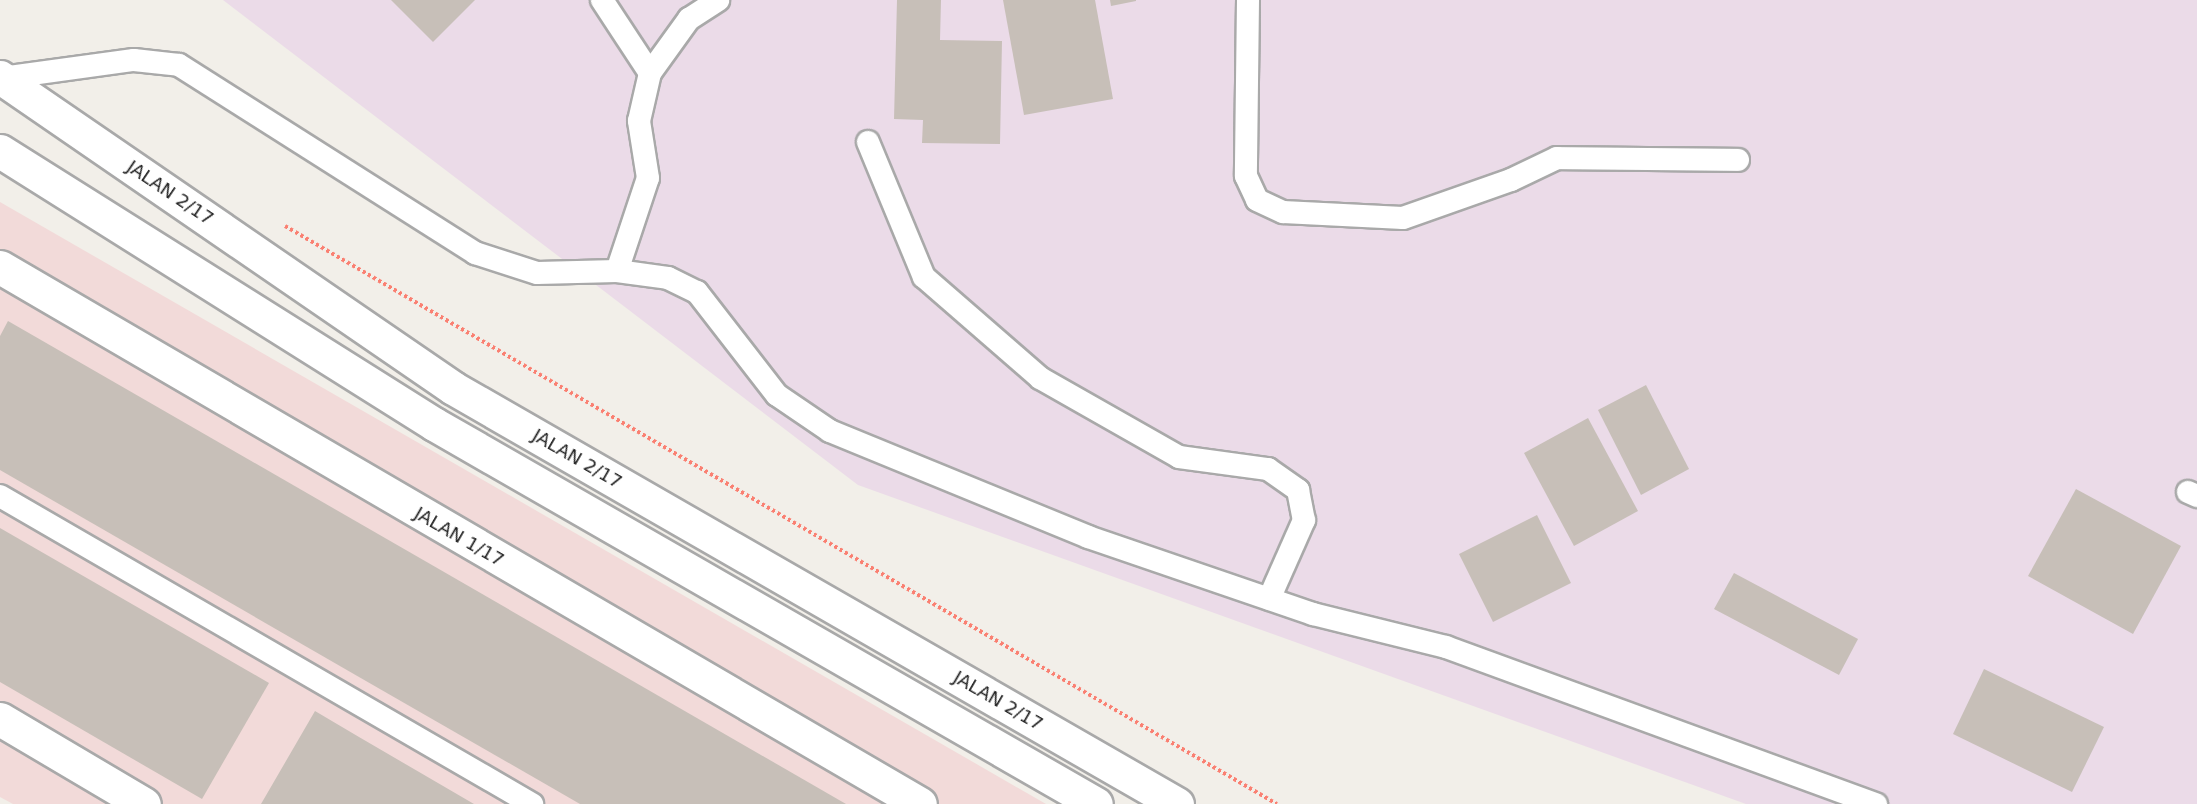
<!DOCTYPE html>
<html>
<head>
<meta charset="utf-8">
<style>
  body { margin:0 }
  #map { position:relative; width:2197px; height:804px; overflow:hidden; background:#f2efe9; font-family:"DejaVu Sans",sans-serif }
  div>[style] { position:absolute }
  [style*='--x'] { left:calc(var(--x)*1px); top:calc(var(--y)*1px); width:calc(var(--w)*1px); rotate:calc(var(--a)*1deg) }
  .commercial>* { inset:0; background:#f2dad9 }
  .industrial>* { inset:0; background:#ebdbe8 }
  .building>* { inset:0; background:#c7bfb8 }
  .path>* { height:4px; margin-top:-2px; transform-origin:0; background:repeating-linear-gradient(90deg,#fa8072 0 3px,transparent 0 6px) }
  .roads { filter:drop-shadow(2px 0 #a9a9a9) drop-shadow(-2px 0 #a9a9a9) drop-shadow(0 2px #a9a9a9) drop-shadow(0 -2px #a9a9a9) }
  .service>* { height:22px; margin:-11px; padding:0 11px; transform-origin:11px; border-radius:11px; background:#fff }
  .minor>* { height:33px; margin:-16.5px; padding:0 16.5px; transform-origin:16.5px; border-radius:16.5px; background:#fff }
  .tertiary>* { height:33px; margin:-16.5px; padding:0 16.5px; transform-origin:16.5px; border-radius:16.5px; background:#fff }
  span { translate:-50% -50%; white-space:nowrap; text-align:center; line-height:1.15; -webkit-text-stroke:5px #fff; paint-order:stroke }
  .street-label { font-size:18px; color:#222 }
</style>
</head>
<body>
<div id="map">
  <div class="commercial">
    <i style="clip-path:polygon(0 202px,1046px 804px,13px 804px,0 797px)"></i>
  </div>
  <div class="industrial">
    <i style="clip-path:polygon(223px 0,2197px 0,2197px 804px,1746px 804px,858px 485px)"></i>
  </div>
  <div class="building">
    <i style="clip-path:polygon(391px 0,475px 0,433px 42px)"></i>
    <i style="clip-path:polygon(897px 0,941px 0,940px 40px,1002px 41px,1000px 144px,922px 143px,923px 120px,894px 119px)"></i>
    <i style="clip-path:polygon(1003px 0,1095px 0,1113px 99px,1024px 115px)"></i>
    <i style="clip-path:polygon(1110px 0,1136px 0,1136px 1px,1111px 6px)"></i>
    <i style="clip-path:polygon(8px 321px,425px 561px,846px 804px,580px 804px,359px 677px,0 470px,0 336px)"></i>
    <i style="clip-path:polygon(1646px 385px,1689px 469px,1641px 495px,1598px 410px)"></i>
    <i style="clip-path:polygon(1588px 418px,1638px 511px,1574px 546px,1524px 453px)"></i>
    <i style="clip-path:polygon(2076px 489px,2181px 546px,2133px 634px,2028px 576px)"></i>
    <i style="clip-path:polygon(1537px 515px,1571px 583px,1493px 622px,1459px 554px)"></i>
    <i style="clip-path:polygon(0 528px,269px 683px,202px 799px,0 682px)"></i>
    <i style="clip-path:polygon(1734px 573px,1858px 639px,1839px 675px,1714px 609px)"></i>
    <i style="clip-path:polygon(1984px 669px,2104px 727px,2072px 792px,1953px 734px)"></i>
    <i style="clip-path:polygon(315px 711px,359px 737px,474px 804px,261px 804px)"></i>
  </div>
  <div class="path">
    <i style="--x:285;--y:226;--w:1148;--a:30.23"></i>
  </div>
  <div class="roads">
    <div class="service">
      <i style="--x:602;--y:0;--w:87;--a:56.7"></i>
      <i style="--x:1248;--y:0;--w:176;--a:90.7"></i>
      <i style="--x:1246;--y:176;--w:26;--a:65"></i>
      <i style="--x:1257;--y:200;--w:29;--a:25"></i>
      <i style="--x:1283;--y:212;--w:120;--a:2.9"></i>
      <i style="--x:1403;--y:218;--w:114;--a:-19.4"></i>
      <i style="--x:1511;--y:180;--w:51;--a:-25.6"></i>
      <i style="--x:1557;--y:158;--w:181;--a:0.6"></i>
      <i style="--x:2;--y:78;--w:133;--a:-7.8"></i>
      <i style="--x:134;--y:60;--w:45;--a:6.3"></i>
      <i style="--x:179;--y:65;--w:351;--a:32.4"></i>
      <i style="--x:475;--y:253;--w:65;--a:17.9"></i>
      <i style="--x:537;--y:273;--w:80;--a:-1.4"></i>
      <i style="--x:617;--y:271;--w:51;--a:7.8"></i>
      <i style="--x:668;--y:278;--w:32;--a:26"></i>
      <i style="--x:697;--y:292;--w:130;--a:52.2"></i>
      <i style="--x:777;--y:395;--w:64;--a:34.2"></i>
      <i style="--x:830;--y:431;--w:279;--a:22.3"></i>
      <i style="--x:1088;--y:537;--w:238;--a:18.9"></i>
      <i style="--x:1313;--y:614;--w:137;--a:13.9"></i>
      <i style="--x:1446;--y:647;--w:458;--a:20.1"></i>
      <i style="--x:868;--y:142;--w:146;--a:67.5"></i>
      <i style="--x:924;--y:277;--w:154;--a:41"></i>
      <i style="--x:1040;--y:378;--w:160;--a:29.6"></i>
      <i style="--x:1179;--y:457;--w:90;--a:7.7"></i>
      <i style="--x:1268;--y:469;--w:37;--a:35"></i>
      <i style="--x:1298;--y:490;--w:31;--a:79"></i>
      <i style="--x:1304;--y:520;--w:86;--a:113.9"></i>
      <i style="--x:617;--y:271;--w:98;--a:-71.6"></i>
      <i style="--x:648;--y:178;--w:58;--a:-99"></i>
      <i style="--x:639;--y:121;--w:49;--a:-77.1"></i>
      <i style="--x:650;--y:73;--w:67;--a:-54.2"></i>
      <i style="--x:689;--y:19;--w:35;--a:-33"></i>
      <i style="--x:2188;--y:492;--w:10;--a:24"></i>
      <i style="--x:0;--y:496;--w:615;--a:30.07"></i>
    </div>
    <div class="minor">
      <i style="--x:0;--y:267;--w:1065;--a:30.27"></i>
      <i style="--x:0;--y:719;--w:167;--a:30.6"></i>
    </div>
    <div class="tertiary">
      <i style="--x:0;--y:77;--w:549;--a:34.47"></i>
      <i style="--x:453;--y:388;--w:835;--a:29.88"></i>
      <i style="--x:0;--y:151;--w:513;--a:32.17"></i>
      <i style="--x:434;--y:424;--w:763;--a:29.86"></i>
    </div>
  </div>
  <div class="street-label">
    <span style="left:170px;top:193px;rotate:34deg">JALAN 2/17</span>
    <span style="left:577px;top:459px;rotate:30deg">JALAN 2/17</span>
    <span style="left:459px;top:537px;rotate:30deg">JALAN 1/17</span>
    <span style="left:998px;top:701px;rotate:30deg">JALAN 2/17</span>
  </div>
</div>
</body>
</html>
